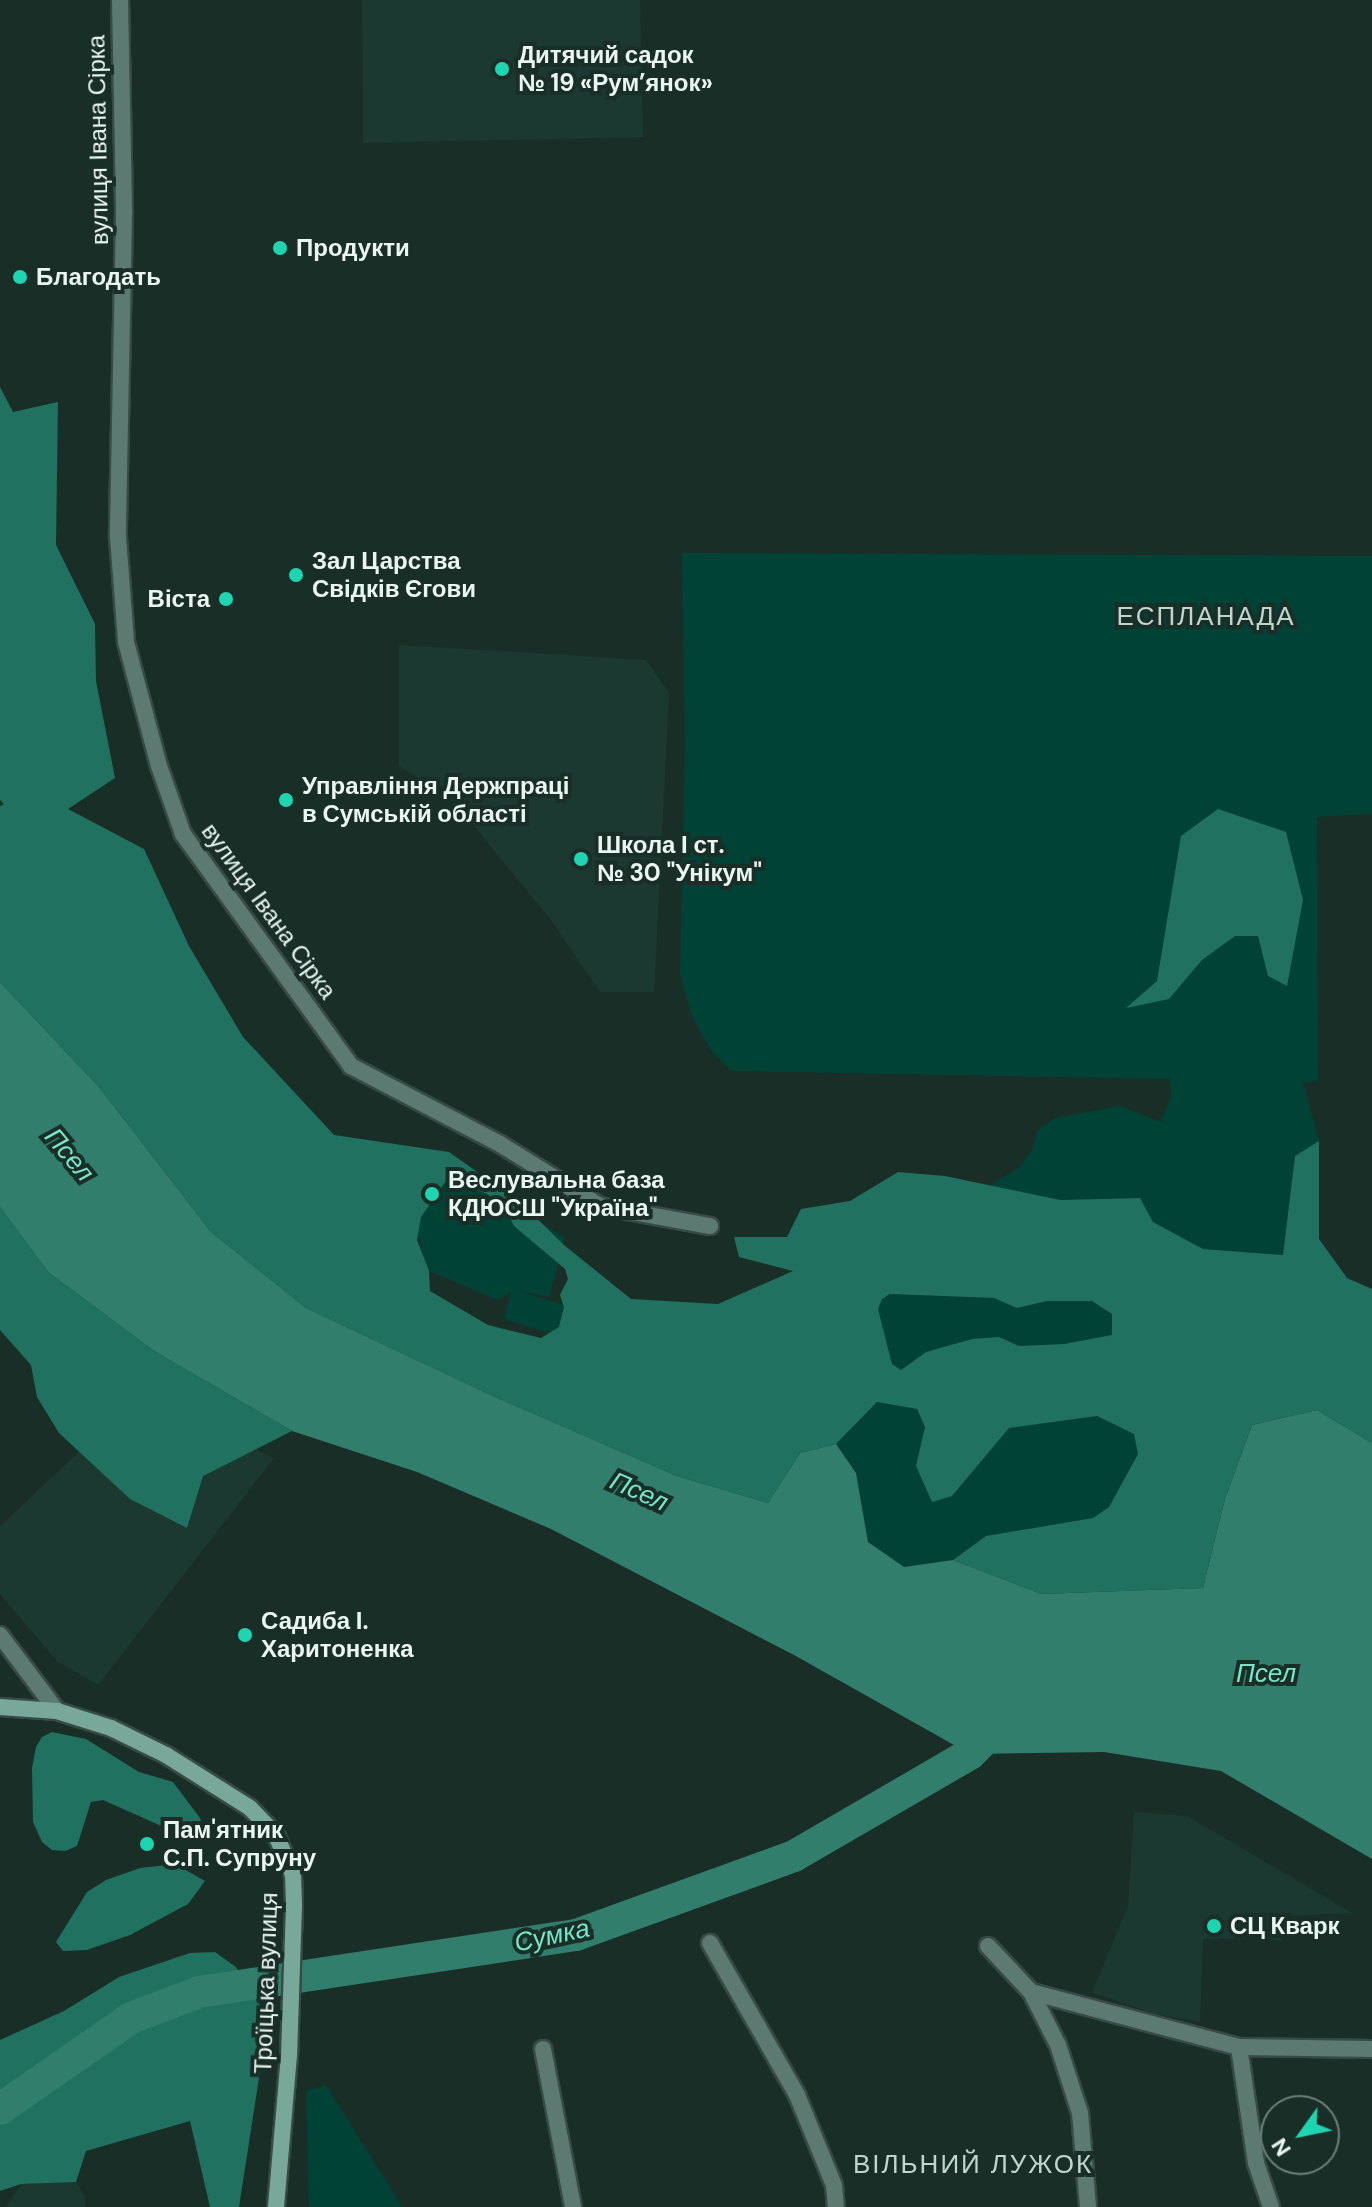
<!DOCTYPE html>
<html>
<head>
<meta charset="utf-8">
<style>
  body { margin:0 }
  #map { position:relative; width:1372px; height:2207px; overflow:hidden; background:#1a2e28; font-family:"DM Sans",sans-serif }
  div>[style] { position:absolute }
  [style*='--x'] { left:calc(var(--x)*1px); top:calc(var(--y)*1px); width:calc(var(--w)*1px); rotate:calc(var(--a)*1deg) }
  .built>* { inset:0; background:#1c3931 }
  .green>* { inset:0; background:#004336 }
  .forest>* { inset:0; background:#20715f }
  .water>* { inset:0; background:#307e6b }
  .river>* { height:32px; margin:-16px; padding:0 16px; transform-origin:16px; border-radius:16px; background:#307e6b }
  .roads { filter:drop-shadow(2px 0 #374a44) drop-shadow(-2px 0 #374a44) drop-shadow(0 2px #374a44) drop-shadow(0 -2px #374a44) }
  .street>* { height:16px; margin:-8px; padding:0 8px; transform-origin:8px; border-radius:8px; background:#5c7a71 }
  .secondary>* { height:16px; margin:-8px; padding:0 8px; transform-origin:8px; border-radius:8px; background:#78a89a }
  .dots>* { width:22px; height:22px; translate:-50% -50%; box-sizing:border-box; border:4px solid #1a2e28; border-radius:50% }
  span { translate:-50% -50%; white-space:nowrap; text-align:center; line-height:1.15; -webkit-text-stroke:8px #1a2e28; paint-order:stroke }
  .poi-label { font-size:24px; color:#eaf6f2; font-weight:700 }
  .left { translate:0 -50%; text-align:left }
  .right { translate:-100% -50%; text-align:right }
  .street-label { font-size:24px; color:#eaf6f2 }
  .neighbourhood-label { font-size:26px; color:#bed6ce; letter-spacing:2px }
  .water-label { font-size:26px; color:#75e6c8; font-style:italic }
  .north { position:absolute; left:1260px; top:2095px; width:80px; height:80px; box-sizing:border-box; background:#1a2e28; border:2px solid #6d7e79; border-radius:50%; rotate:237deg; font-size:22px; font-weight:700; line-height:32px; text-align:center; color:#eaf6f2 }
  .north::after { content:''; display:block; margin:auto; width:28px; height:36px; background:#1dd5b1; clip-path:polygon(50% 0,100% 100%,50% 72%,0 100%) }
</style>
</head>
<body>
<div id="map">
  <div class="built">
    <i style="clip-path:polygon(362px 0,640px 0,643px 137px,363px 143px)"></i>
    <i style="clip-path:polygon(399px 645px,646px 660px,669px 693px,654px 992px,600px 992px,551px 920px,451px 798px,399px 766px)"></i>
    <i style="clip-path:polygon(141px 1394px,274px 1458px,98px 1685px,57px 1661px,0 1594px,0 1526px)"></i>
    <i style="clip-path:polygon(1134px 1812px,1187px 1816px,1352px 1913px,1286px 1916px,1282px 1941px,1261px 1938px,1203px 1939px,1200px 2022px,1152px 2013px,1092px 1992px,1128px 1906px)"></i>
    <i style="clip-path:polygon(76px 2182px,85px 2197px,85px 2207px,6px 2207px,21px 2184px)"></i>
  </div>
  <div class="green">
    <i style="clip-path:polygon(682px 553px,1372px 556px,1372px 814px,1317px 817px,1318px 1081px,1303px 1082px,1319px 1141px,1295px 1156px,1283px 1255px,1203px 1249px,1153px 1222px,1140px 1198px,1060px 1200px,989px 1186px,1020px 1167px,1032px 1150px,1038px 1130px,1055px 1118px,1120px 1106px,1161px 1122px,1171px 1097px,1170px 1079px,732px 1071px,712px 1052px,692px 1016px,680px 974px,685px 747px)"></i>
    <i style="clip-path:polygon(446px 1164px,565px 1238px,549px 1297px,515px 1290px,574px 1308px,565px 1338px,504px 1319px,511px 1292px,498px 1300px,422px 1268px,420px 1239px,369px 1225px)"></i>
    <i style="clip-path:polygon(890px 1294px,995px 1298px,1017px 1308px,1047px 1301px,1092px 1301px,1112px 1314px,1112px 1336px,1064px 1344px,1019px 1346px,999px 1337px,926px 1352px,901px 1370px,892px 1364px,878px 1309px,882px 1299px)"></i>
    <i style="clip-path:polygon(877px 1402px,917px 1409px,925px 1427px,916px 1466px,952px 1496px,1009px 1427px,1097px 1416px,1134px 1434px,1138px 1454px,1109px 1507px,1093px 1518px,986px 1536px,953px 1560px,904px 1567px,868px 1542px,856px 1474px,836px 1444px)"></i>
    <i style="clip-path:polygon(326px 2085px,402px 2207px,309px 2207px,306px 2091px)"></i>
  </div>
  <div class="forest">
    <i style="clip-path:polygon(evenodd,0 387px,13px 412px,58px 402px,56px 545px,95px 624px,96px 681px,115px 778px,68px 809px,144px 849px,189px 946px,243px 1037px,334px 1135px,449px 1152px,520px 1202px,564px 1245px,631px 1299px,718px 1304px,793px 1271px,739px 1257px,734px 1237px,787px 1237px,801px 1209px,850px 1201px,898px 1172px,945px 1176px,1060px 1200px,1140px 1198px,1153px 1222px,1203px 1249px,1283px 1255px,1295px 1156px,1319px 1141px,1319px 1239px,1347px 1278px,1372px 1289px,1372px 1443px,1317px 1410px,1252px 1425px,1225px 1499px,1203px 1588px,1041px 1594px,953px 1560px,986px 1536px,1093px 1518px,1109px 1507px,1138px 1454px,1134px 1434px,1097px 1416px,1009px 1428px,952px 1496px,932px 1502px,916px 1466px,925px 1427px,917px 1409px,877px 1402px,836px 1444px,800px 1453px,768px 1503px,677px 1476px,493px 1396px,306px 1308px,211px 1232px,99px 1087px,0 982px,0 806px,4px 804px,0 800px,0 387px,445px 1182px,456px 1182px,487px 1194px,504px 1207px,514px 1226px,565px 1269px,568px 1279px,560px 1295px,564px 1307px,559px 1327px,541px 1338px,488px 1325px,430px 1291px,429px 1271px,417px 1240px,421px 1217px,445px 1182px,0 387px,890px 1294px,994px 1298px,1017px 1308px,1047px 1301px,1092px 1301px,1112px 1314px,1112px 1335px,1064px 1344px,1019px 1346px,999px 1337px,972px 1339px,926px 1352px,901px 1370px,892px 1364px,878px 1309px,882px 1299px,890px 1294px)"></i>
    <i style="clip-path:polygon(1218px 809px,1286px 832px,1303px 900px,1287px 986px,1268px 976px,1258px 936px,1235px 936px,1202px 960px,1169px 999px,1126px 1008px,1157px 981px,1181px 836px)"></i>
    <i style="clip-path:polygon(0 1207px,48px 1272px,154px 1351px,292px 1431px,203px 1476px,187px 1528px,130px 1499px,59px 1433px,37px 1397px,31px 1365px,0 1330px)"></i>
    <i style="clip-path:polygon(52px 1732px,86px 1739px,139px 1772px,173px 1782px,200px 1818px,206px 1835px,168px 1829px,103px 1800px,91px 1802px,77px 1846px,65px 1851px,52px 1850px,42px 1842px,33px 1822px,32px 1768px,36px 1747px,42px 1737px)"></i>
    <i style="clip-path:polygon(175px 1864px,205px 1881px,188px 1904px,130px 1935px,87px 1950px,63px 1951px,56px 1942px,87px 1892px,106px 1880px,140px 1868px)"></i>
    <i style="clip-path:polygon(215px 1952px,236px 1967px,261px 2007px,261px 2065px,239px 2207px,210px 2207px,190px 2121px,86px 2151px,76px 2182px,21px 2184px,0 2191px,0 2040px,64px 2011px,119px 1977px,190px 1953px)"></i>
  </div>
  <div class="water">
    <i style="clip-path:polygon(0 982px,99px 1087px,211px 1232px,306px 1308px,493px 1396px,677px 1476px,768px 1503px,800px 1453px,836px 1444px,856px 1473px,868px 1542px,904px 1567px,953px 1560px,1041px 1594px,1203px 1588px,1225px 1499px,1252px 1425px,1317px 1410px,1372px 1443px,1372px 1859px,1221px 1771px,1104px 1752px,970px 1754px,794px 1655px,551px 1529px,417px 1472px,292px 1431px,154px 1351px,48px 1272px,0 1207px)"></i>
  </div>
  <div class="river">
    <i style="--x:0;--y:2109;--w:160;--a:-34.8"></i>
    <i style="--x:131;--y:2018;--w:73;--a:-20.9"></i>
    <i style="--x:199;--y:1992;--w:381;--a:-8.6"></i>
    <i style="--x:576;--y:1935;--w:232;--a:-19.9"></i>
    <i style="--x:794;--y:1856;--w:203;--a:-30.1"></i>
    <i style="--x:970;--y:1754;--w:44;--a:-45"></i>
  </div>
  <div class="roads">
    <div class="street">
      <i style="--x:120;--y:0;--w:214;--a:88.9"></i>
      <i style="--x:124;--y:214;--w:323;--a:91.1"></i>
      <i style="--x:118;--y:537;--w:105;--a:85.6"></i>
      <i style="--x:126;--y:642;--w:128;--a:75.1"></i>
      <i style="--x:159;--y:766;--w:72;--a:70.6"></i>
      <i style="--x:183;--y:834;--w:286;--a:54.1"></i>
      <i style="--x:351;--y:1066;--w:168;--a:27.6"></i>
      <i style="--x:500;--y:1144;--w:118;--a:31.8"></i>
      <i style="--x:600;--y:1206;--w:112;--a:10.3"></i>
      <i style="--x:0;--y:1635;--w:95;--a:53.1"></i>
      <i style="--x:710;--y:1943;--w:175;--a:60.2"></i>
      <i style="--x:797;--y:2095;--w:97;--a:67.7"></i>
      <i style="--x:834;--y:2185;--w:22;--a:85"></i>
      <i style="--x:988;--y:1946;--w:63;--a:46.9"></i>
      <i style="--x:1031;--y:1992;--w:59;--a:63"></i>
      <i style="--x:1058;--y:2045;--w:71;--a:72.1"></i>
      <i style="--x:1080;--y:2113;--w:94;--a:85.1"></i>
      <i style="--x:1031;--y:1992;--w:215;--a:14.8"></i>
      <i style="--x:1239;--y:2047;--w:133;--a:0.9"></i>
      <i style="--x:1239;--y:2047;--w:117;--a:81.7"></i>
      <i style="--x:1256;--y:2163;--w:46;--a:71.2"></i>
      <i style="--x:543;--y:2049;--w:161;--a:79.2"></i>
    </div>
    <div class="secondary">
      <i style="--x:0;--y:1707;--w:57;--a:4"></i>
      <i style="--x:57;--y:1711;--w:57;--a:17.5"></i>
      <i style="--x:111;--y:1728;--w:61;--a:26.1"></i>
      <i style="--x:166;--y:1755;--w:99;--a:32.2"></i>
      <i style="--x:250;--y:1808;--w:37;--a:46"></i>
      <i style="--x:276;--y:1835;--w:43;--a:67"></i>
      <i style="--x:293;--y:1875;--w:31;--a:88"></i>
      <i style="--x:294;--y:1906;--w:149;--a:91.9"></i>
      <i style="--x:289;--y:2055;--w:153;--a:94.9"></i>
    </div>
  </div>
  <div class="dots">
    <i style="left:502px;top:69px;background:#1dd5b1"></i>
    <i style="left:280px;top:248px;background:#1dd5b1"></i>
    <i style="left:20px;top:277px;background:#1dd5b1"></i>
    <i style="left:296px;top:575px;background:#1dd5b1"></i>
    <i style="left:226px;top:599px;background:#1dd5b1"></i>
    <i style="left:286px;top:800px;background:#1dd5b1"></i>
    <i style="left:581px;top:859px;background:#1dd5b1"></i>
    <i style="left:432px;top:1194px;background:#1dd5b1"></i>
    <i style="left:245px;top:1635px;background:#1dd5b1"></i>
    <i style="left:147px;top:1844px;background:#1dd5b1"></i>
    <i style="left:1214px;top:1926px;background:#1dd5b1"></i>
  </div>
  <div class="poi-label">
    <span class="left" style="left:518px;top:69px">Дитячий садок<br>№ 19 «Рум’янок»</span>
    <span class="left" style="left:296px;top:248px">Продукти</span>
    <span class="left" style="left:36px;top:277px">Благодать</span>
    <span class="left" style="left:312px;top:575px">Зал Царства<br>Свідків Єгови</span>
    <span class="right" style="left:210px;top:599px">Віста</span>
    <span class="left" style="left:302px;top:800px">Управління Держпраці<br>в Сумській області</span>
    <span class="left" style="left:597px;top:859px">Школа І ст.<br>№ 30 "Унікум"</span>
    <span class="left" style="left:448px;top:1194px">Веслувальна база<br>КДЮСШ "Україна"</span>
    <span class="left" style="left:261px;top:1635px">Садиба І.<br>Харитоненка</span>
    <span class="left" style="left:163px;top:1844px">Пам'ятник<br>С.П. Супруну</span>
    <span class="left" style="left:1230px;top:1926px">СЦ Кварк</span>
  </div>
  <div class="street-label">
    <span style="left:98px;top:140px;rotate:-91deg">вулиця Івана Сірка</span>
    <span style="left:269px;top:911px;rotate:54deg">вулиця Івана Сірка</span>
    <span style="left:266px;top:1983px;rotate:-88deg">Троїцька вулиця</span>
  </div>
  <div class="neighbourhood-label">
    <span style="left:1206px;top:617px">ЕСПЛАНАДА</span>
    <span style="left:973px;top:2165px">ВІЛЬНИЙ ЛУЖОК</span>
  </div>
  <div class="water-label">
    <span style="left:69px;top:1155px;rotate:50deg">Псел</span>
    <span style="left:639px;top:1492px;rotate:24deg">Псел</span>
    <span style="left:1266px;top:1674px">Псел</span>
    <span style="left:552px;top:1936px;rotate:-12deg">Сумка</span>
  </div>
  <div class="north">N</div>
</div>
</body>
</html>
